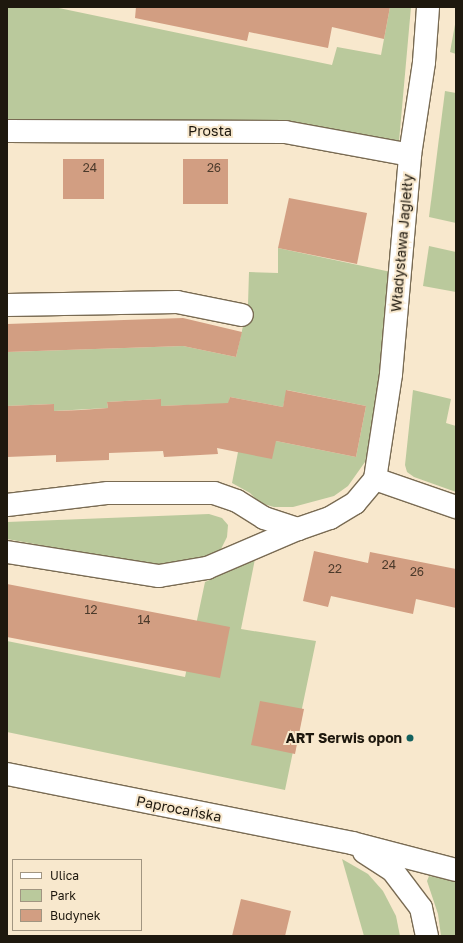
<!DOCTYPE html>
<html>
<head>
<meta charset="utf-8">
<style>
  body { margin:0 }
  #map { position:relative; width:463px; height:943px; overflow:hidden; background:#f8e8cd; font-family:"Golos Text",sans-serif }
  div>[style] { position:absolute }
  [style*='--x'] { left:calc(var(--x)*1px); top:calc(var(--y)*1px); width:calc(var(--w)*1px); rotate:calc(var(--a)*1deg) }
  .green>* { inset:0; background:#bac99c }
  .building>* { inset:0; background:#d29e82 }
  .roads { filter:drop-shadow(1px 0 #796b53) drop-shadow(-1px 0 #796b53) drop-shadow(0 1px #796b53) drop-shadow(0 -1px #796b53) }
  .minor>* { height:22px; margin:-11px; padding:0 11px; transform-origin:11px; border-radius:11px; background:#fff }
  .dots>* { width:11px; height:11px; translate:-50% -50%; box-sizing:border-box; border:2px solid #f8e8cd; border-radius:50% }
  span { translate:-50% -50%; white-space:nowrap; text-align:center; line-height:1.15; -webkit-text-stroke:4px #f8e8cd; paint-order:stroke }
  .number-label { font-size:12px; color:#4b3a2b }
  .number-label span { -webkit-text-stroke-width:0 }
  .street-label { font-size:14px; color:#1e180e }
  .poi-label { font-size:14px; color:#1e180e; font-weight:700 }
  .right { translate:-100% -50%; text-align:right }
  .frame { position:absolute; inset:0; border:8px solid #1e180e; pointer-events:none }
  .legend { position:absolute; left:12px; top:859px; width:130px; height:72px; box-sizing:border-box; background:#f8e8cd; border:1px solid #a19581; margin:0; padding:5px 7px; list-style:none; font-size:12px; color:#1e180e }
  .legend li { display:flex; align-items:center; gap:8px; height:20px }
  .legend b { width:20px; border:1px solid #a19581 }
</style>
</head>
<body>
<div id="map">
  <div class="green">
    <i style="clip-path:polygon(7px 7px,54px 7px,332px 65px,337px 47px,381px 55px,390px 7px,411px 7px,399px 141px,255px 123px,7px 120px)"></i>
    <i style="clip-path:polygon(456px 19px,456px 54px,450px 52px)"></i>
    <i style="clip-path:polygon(445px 91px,456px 93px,456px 223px,429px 217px)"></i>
    <i style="clip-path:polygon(429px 246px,456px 252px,456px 292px,423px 286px)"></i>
    <i style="clip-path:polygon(278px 248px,391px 272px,377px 408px,365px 462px,348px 486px,334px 496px,293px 507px,274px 507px,260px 503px,250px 493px,232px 483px,238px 452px,276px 441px,356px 457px,366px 406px,287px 390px,283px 407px,230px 397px,228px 407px,215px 404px,161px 406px,161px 399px,107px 402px,108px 408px,54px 411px,54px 404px,7px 406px,7px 352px,183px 346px,236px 357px,248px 304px,249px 272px,278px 273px)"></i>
    <i style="clip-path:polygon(413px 390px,451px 399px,446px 423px,456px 426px,456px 492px,414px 477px,407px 472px,405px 465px)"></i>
    <i style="clip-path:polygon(209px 514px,222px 518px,228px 525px,227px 537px,221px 549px,207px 558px,161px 567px,7px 539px,7px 522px)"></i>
    <i style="clip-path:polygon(255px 559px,241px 629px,316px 641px,285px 790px,7px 732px,7px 641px,185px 677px,205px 582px)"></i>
    <i style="clip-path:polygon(342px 859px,368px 874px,383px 891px,396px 916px,400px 936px,364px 936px)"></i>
    <i style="clip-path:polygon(429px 876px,456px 881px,456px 936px,441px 936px,438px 914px,427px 881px)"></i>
  </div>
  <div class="building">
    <i style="clip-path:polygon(136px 7px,390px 7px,384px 39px,332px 27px,328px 48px,249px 32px,247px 41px,135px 18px)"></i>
    <i style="clip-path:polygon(63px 159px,104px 159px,104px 199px,63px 199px)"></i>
    <i style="clip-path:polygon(183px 159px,228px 159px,228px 204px,183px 204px)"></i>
    <i style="clip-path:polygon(289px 198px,367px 213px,357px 264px,278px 248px)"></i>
    <i style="clip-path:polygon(183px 318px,242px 332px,236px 357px,183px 346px,7px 352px,7px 324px)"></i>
    <i style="clip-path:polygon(286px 390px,366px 406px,356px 457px,276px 441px,272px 459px,217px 448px,218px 454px,164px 457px,163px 451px,109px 453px,109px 460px,56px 462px,56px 455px,7px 457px,7px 406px,54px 404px,54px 411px,81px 410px,108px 408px,107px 402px,161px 399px,161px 406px,228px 403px,230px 397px,283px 407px)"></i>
    <i style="clip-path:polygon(314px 551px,368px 563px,370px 552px,456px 569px,456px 608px,416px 599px,413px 614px,331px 596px,328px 607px,303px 601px)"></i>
    <i style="clip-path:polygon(7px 584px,230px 627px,220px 678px,7px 637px)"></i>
    <i style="clip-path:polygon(260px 701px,304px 709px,295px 754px,251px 745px)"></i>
    <i style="clip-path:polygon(241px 899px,291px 911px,285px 936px,232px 936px)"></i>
  </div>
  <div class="roads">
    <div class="minor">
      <i style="--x:7;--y:131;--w:278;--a:0.2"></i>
      <i style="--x:285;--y:132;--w:127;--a:10.4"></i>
      <i style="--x:7;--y:305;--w:170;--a:-1"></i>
      <i style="--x:177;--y:302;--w:66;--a:11.3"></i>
      <i style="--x:375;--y:479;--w:86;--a:19.1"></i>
      <i style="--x:7;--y:505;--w:102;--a:-6.8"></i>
      <i style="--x:108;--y:493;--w:106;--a:0"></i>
      <i style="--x:214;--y:493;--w:24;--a:19"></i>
      <i style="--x:237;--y:501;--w:32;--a:32"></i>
      <i style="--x:264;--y:518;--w:36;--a:18"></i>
      <i style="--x:7;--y:552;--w:154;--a:9"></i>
      <i style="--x:159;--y:576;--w:49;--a:-9.5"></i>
      <i style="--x:207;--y:568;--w:99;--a:-23.2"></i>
      <i style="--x:298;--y:529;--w:34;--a:-19"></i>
      <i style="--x:330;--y:518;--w:29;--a:-31"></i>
      <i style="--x:355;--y:503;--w:31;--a:-50"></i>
      <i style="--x:375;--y:479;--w:106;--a:-81.3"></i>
      <i style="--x:391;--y:374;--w:220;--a:-85"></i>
      <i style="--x:410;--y:155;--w:94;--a:-81.4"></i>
      <i style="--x:424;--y:62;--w:55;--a:-85.8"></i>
      <i style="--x:7;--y:774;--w:352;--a:11.3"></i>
      <i style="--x:352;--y:843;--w:107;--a:14.6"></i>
      <i style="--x:364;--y:852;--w:35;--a:33"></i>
      <i style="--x:393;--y:871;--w:46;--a:52.9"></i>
      <i style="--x:421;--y:908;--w:29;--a:78"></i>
    </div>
  </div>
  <div class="dots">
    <i style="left:410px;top:738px;background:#13625f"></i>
  </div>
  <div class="number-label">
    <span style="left:90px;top:168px">24</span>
    <span style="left:214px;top:168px">26</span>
    <span style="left:389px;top:565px">24</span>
    <span style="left:335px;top:569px">22</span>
    <span style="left:417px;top:572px">26</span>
    <span style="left:91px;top:610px">12</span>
    <span style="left:144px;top:620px">14</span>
  </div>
  <div class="street-label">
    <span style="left:210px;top:131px">Prosta</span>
    <span style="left:402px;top:243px;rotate:-85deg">Władysława Jagiełły</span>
    <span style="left:179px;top:809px;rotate:11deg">Paprocańska</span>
  </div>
  <div class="poi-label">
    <span class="right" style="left:402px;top:738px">ART Serwis opon</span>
  </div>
  <div class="frame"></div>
  <ul class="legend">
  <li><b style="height:5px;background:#fff"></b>Ulica</li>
  <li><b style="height:11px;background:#bac99c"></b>Park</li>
  <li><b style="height:11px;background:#d29e82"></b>Budynek</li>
  </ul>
</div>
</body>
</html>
